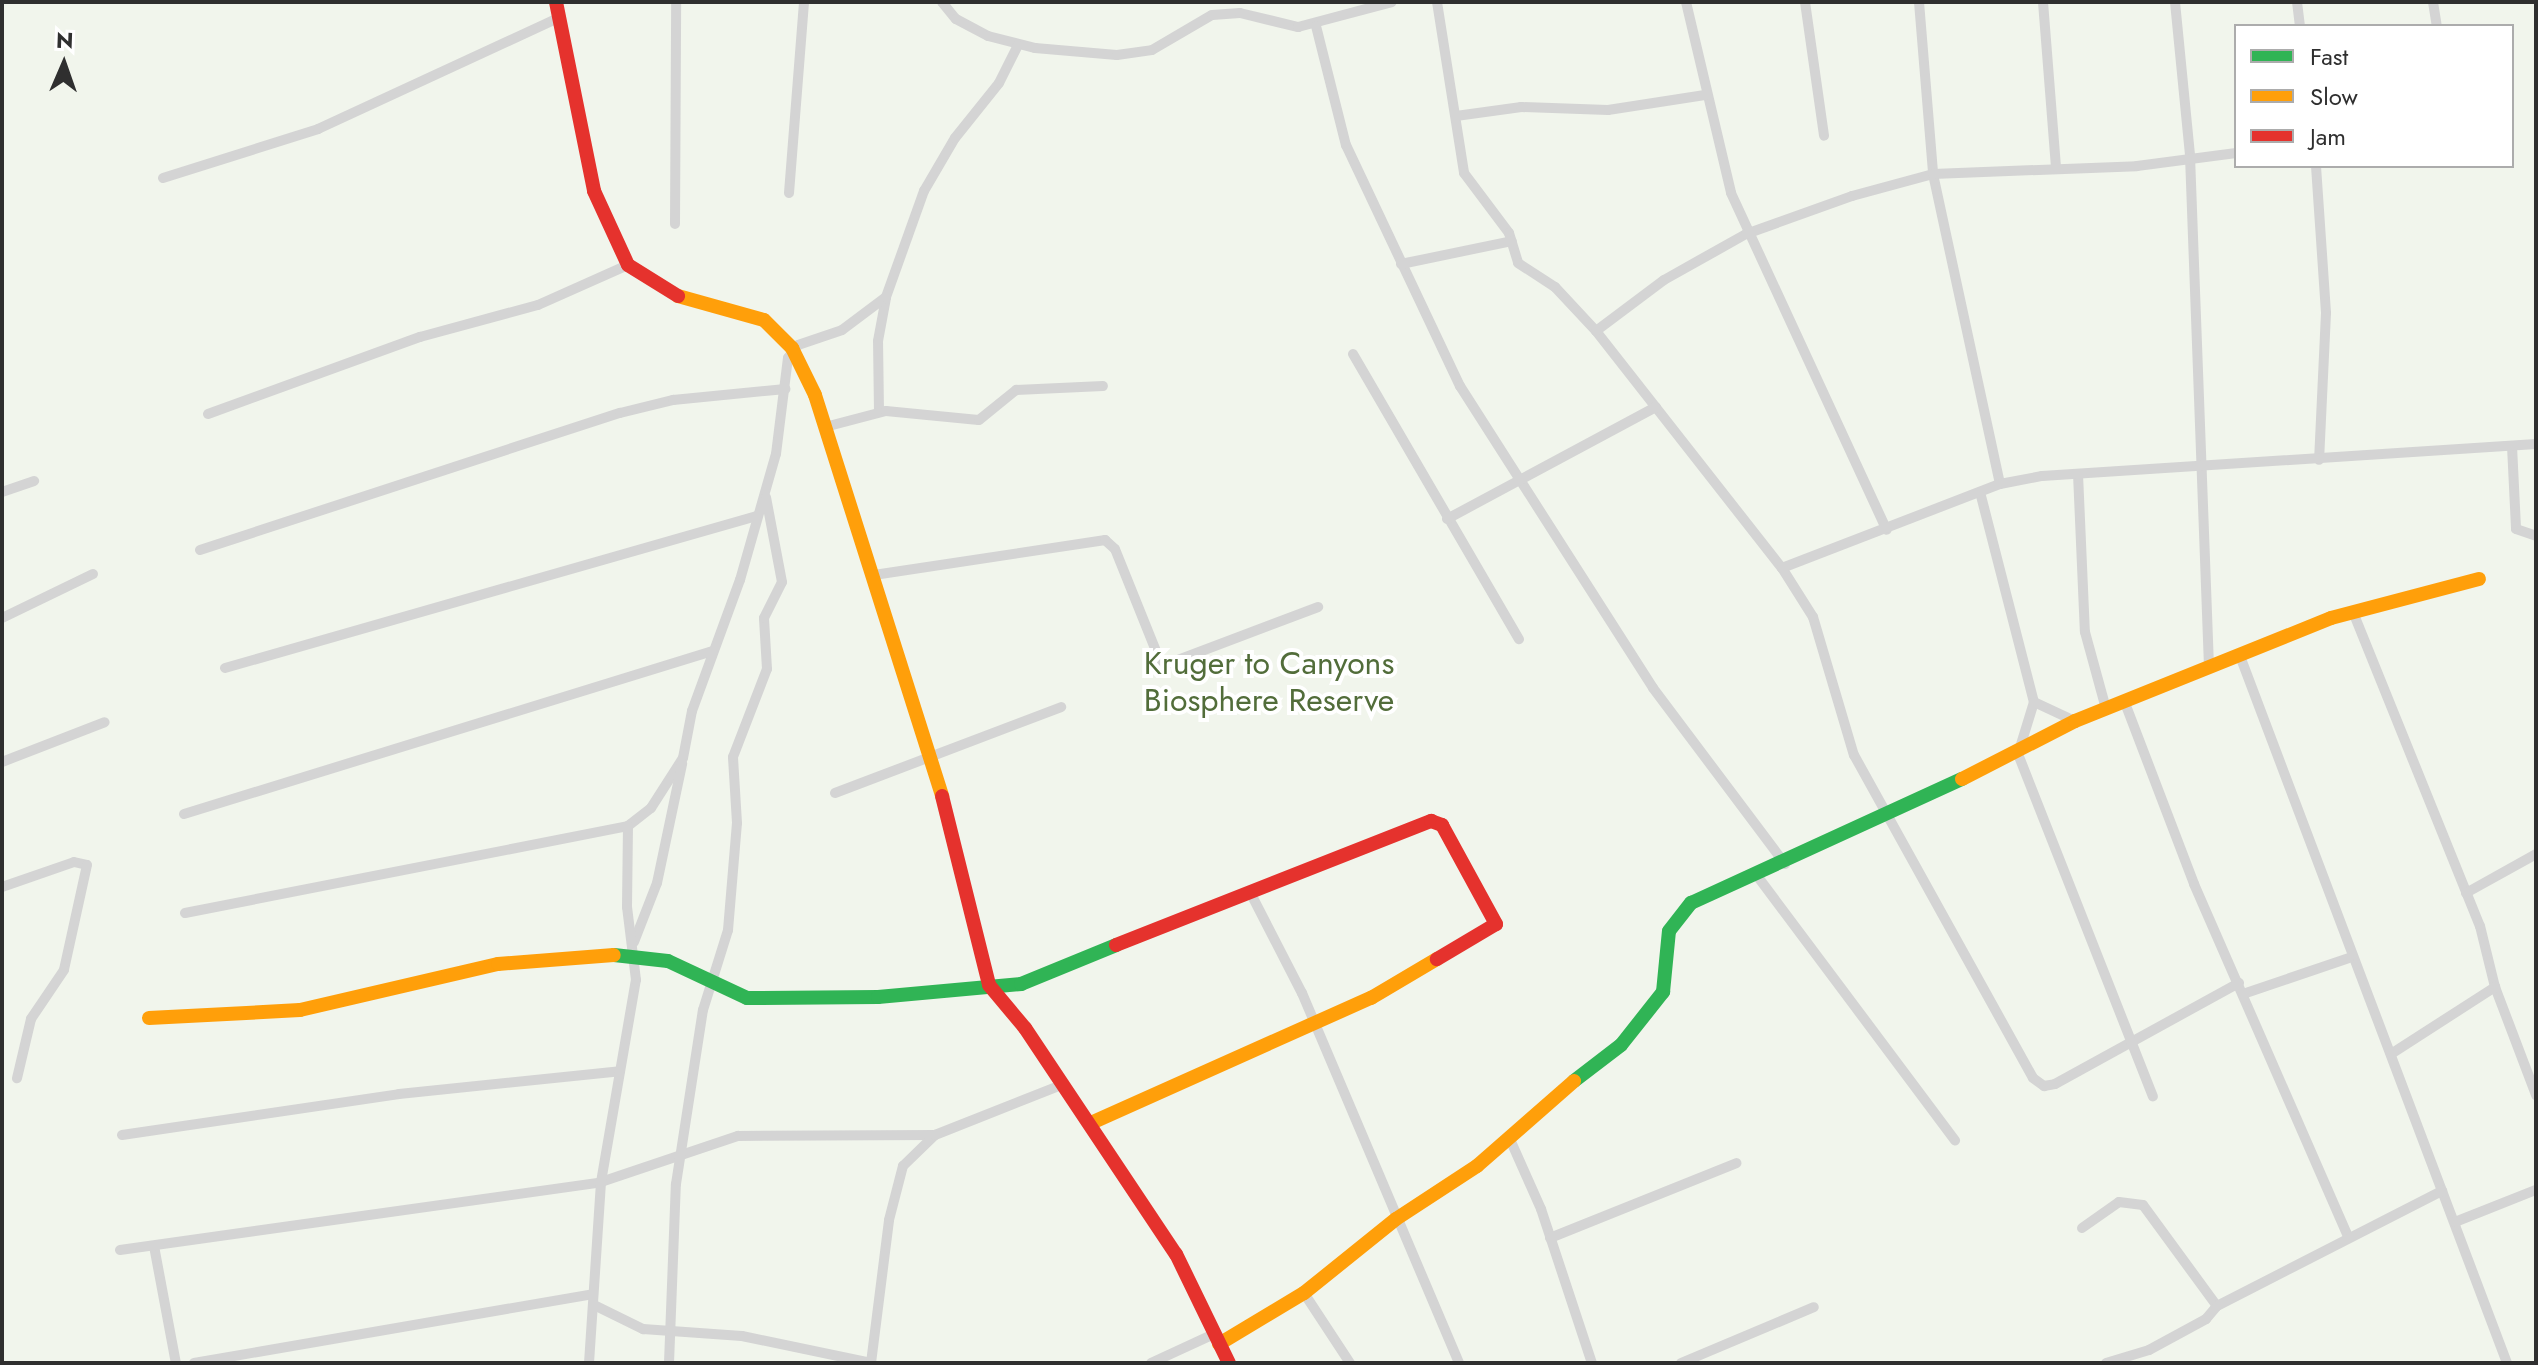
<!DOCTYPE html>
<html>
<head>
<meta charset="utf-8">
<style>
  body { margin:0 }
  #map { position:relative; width:2538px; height:1365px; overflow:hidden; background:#fff; font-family:Jost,sans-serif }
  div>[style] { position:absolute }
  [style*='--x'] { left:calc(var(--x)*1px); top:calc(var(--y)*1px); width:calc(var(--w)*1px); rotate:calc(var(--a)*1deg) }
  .green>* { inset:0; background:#f1f5ec }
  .street>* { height:10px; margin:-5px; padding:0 5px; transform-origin:5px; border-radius:5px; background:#d4d4d4 }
  .fast>* { height:14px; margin:-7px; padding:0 7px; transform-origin:7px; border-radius:7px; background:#30b455 }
  .slow>* { height:14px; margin:-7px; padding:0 7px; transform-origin:7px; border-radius:7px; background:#ff9f0a }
  .jam>* { height:14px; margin:-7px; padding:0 7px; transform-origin:7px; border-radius:7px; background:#e5322d }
  span { translate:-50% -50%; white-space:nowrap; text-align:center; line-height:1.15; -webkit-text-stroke:8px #fff; paint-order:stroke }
  .park-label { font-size:32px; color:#526d3a }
  .frame { position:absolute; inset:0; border:4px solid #2f2f2f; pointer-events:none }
  .legend { position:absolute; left:2234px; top:24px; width:280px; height:144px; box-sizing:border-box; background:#fff; border:2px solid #acacac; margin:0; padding:10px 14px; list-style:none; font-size:24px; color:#2f2f2f }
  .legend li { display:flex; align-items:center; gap:16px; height:40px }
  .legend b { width:40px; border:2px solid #acacac }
  .north { position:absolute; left:24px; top:24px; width:80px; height:80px; -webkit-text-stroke:6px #fff; paint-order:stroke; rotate:2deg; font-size:22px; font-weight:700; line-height:32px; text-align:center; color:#2f2f2f }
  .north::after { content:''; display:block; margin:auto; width:28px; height:36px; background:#2f2f2f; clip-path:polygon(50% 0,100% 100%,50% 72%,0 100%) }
</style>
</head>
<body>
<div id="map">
  <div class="green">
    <i style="clip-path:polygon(evenodd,2px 2px,2536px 2px,2536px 1363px,2px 1363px,2px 2px,2236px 26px,2512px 26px,2512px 166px,2236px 166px,2236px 26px)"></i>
  </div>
  <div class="street">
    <i style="--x:942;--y:2;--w:22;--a:51"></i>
    <i style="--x:956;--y:19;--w:36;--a:28"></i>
    <i style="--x:988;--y:36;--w:49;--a:14.3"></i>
    <i style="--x:1035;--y:48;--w:82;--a:4.9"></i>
    <i style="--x:1117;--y:55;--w:35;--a:-8"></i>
    <i style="--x:1152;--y:50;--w:69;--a:-30.3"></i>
    <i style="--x:1212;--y:15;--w:28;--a:-4"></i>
    <i style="--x:1240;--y:13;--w:60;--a:13.6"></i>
    <i style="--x:1298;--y:27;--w:97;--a:-14.9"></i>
    <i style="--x:1437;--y:2;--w:173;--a:81"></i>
    <i style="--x:1464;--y:173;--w:75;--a:53.1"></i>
    <i style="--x:1509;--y:233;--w:31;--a:73"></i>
    <i style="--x:1518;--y:263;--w:44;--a:33"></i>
    <i style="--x:1555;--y:287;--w:60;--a:47"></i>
    <i style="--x:1596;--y:331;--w:301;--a:51.9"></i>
    <i style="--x:1782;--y:568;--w:58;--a:57.7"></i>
    <i style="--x:1813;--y:617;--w:144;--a:73.5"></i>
    <i style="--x:1854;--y:755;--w:369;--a:61"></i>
    <i style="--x:2033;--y:1078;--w:14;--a:36"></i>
    <i style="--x:2044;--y:1086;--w:11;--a:-10"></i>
    <i style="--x:2055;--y:1084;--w:210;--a:-28.8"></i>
    <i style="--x:1686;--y:2;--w:196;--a:76.7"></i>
    <i style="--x:1731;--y:193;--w:371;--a:65.2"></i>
    <i style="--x:1805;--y:2;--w:135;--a:81.9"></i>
    <i style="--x:1919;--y:2;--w:173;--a:85.3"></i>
    <i style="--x:1933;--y:174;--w:317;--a:77.8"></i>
    <i style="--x:2043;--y:2;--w:167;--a:85.5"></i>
    <i style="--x:2175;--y:2;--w:155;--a:84.4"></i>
    <i style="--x:2190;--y:156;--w:512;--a:87.87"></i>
    <i style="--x:2297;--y:2;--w:24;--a:83"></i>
    <i style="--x:2433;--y:2;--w:24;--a:81"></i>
    <i style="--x:1316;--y:26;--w:123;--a:75.9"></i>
    <i style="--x:1346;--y:145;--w:267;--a:64.7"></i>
    <i style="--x:1460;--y:386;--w:358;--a:57.4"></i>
    <i style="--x:1653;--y:688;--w:220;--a:53.1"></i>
    <i style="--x:1456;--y:116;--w:66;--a:-7.9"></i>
    <i style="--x:1521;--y:107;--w:87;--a:2"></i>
    <i style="--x:1608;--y:110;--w:98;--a:-8.8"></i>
    <i style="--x:2316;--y:166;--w:147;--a:86.1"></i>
    <i style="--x:2326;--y:313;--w:147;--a:92.7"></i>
    <i style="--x:163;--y:178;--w:163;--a:-17.5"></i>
    <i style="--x:318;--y:129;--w:264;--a:-24.8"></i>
    <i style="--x:789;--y:193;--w:192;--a:-85.5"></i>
    <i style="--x:675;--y:224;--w:222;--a:-89.7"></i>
    <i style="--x:1401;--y:264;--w:113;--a:-11.7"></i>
    <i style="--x:1596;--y:331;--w:85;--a:-36.9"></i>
    <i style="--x:1664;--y:280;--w:94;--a:-29.3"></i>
    <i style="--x:1746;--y:234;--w:113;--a:-19.7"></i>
    <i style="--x:1852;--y:196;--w:84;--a:-15.2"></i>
    <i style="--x:1933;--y:174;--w:204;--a:-2.2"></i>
    <i style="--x:2137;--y:166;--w:100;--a:-7.5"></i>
    <i style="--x:1353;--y:354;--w:330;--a:59.8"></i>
    <i style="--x:879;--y:411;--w:70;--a:-90.8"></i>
    <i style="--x:878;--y:341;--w:44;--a:-79.5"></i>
    <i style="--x:208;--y:414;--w:226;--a:-20"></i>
    <i style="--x:420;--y:337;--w:122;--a:-15.2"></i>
    <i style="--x:538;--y:305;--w:98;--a:-24"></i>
    <i style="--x:825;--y:427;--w:63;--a:-14.7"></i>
    <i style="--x:886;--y:411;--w:93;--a:5.5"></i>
    <i style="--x:979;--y:420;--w:48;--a:-39"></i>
    <i style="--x:1016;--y:390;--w:87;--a:-2.6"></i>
    <i style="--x:2512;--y:446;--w:83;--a:87.2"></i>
    <i style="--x:2516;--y:529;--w:21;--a:19"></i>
    <i style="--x:2078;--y:474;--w:158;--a:87.5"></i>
    <i style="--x:2085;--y:632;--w:80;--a:74.7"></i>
    <i style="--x:2;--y:492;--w:34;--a:-19"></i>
    <i style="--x:1980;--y:492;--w:217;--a:75.6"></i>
    <i style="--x:2034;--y:702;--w:54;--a:107.1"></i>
    <i style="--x:2018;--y:754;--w:368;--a:68.5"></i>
    <i style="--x:1447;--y:519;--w:237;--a:-28.2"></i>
    <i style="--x:200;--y:550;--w:442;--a:-18.1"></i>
    <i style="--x:620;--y:413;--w:55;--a:-13.8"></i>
    <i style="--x:673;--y:400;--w:113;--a:-5.6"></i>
    <i style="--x:1782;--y:568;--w:234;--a:-21.1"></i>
    <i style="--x:2000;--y:484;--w:43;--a:-10.8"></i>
    <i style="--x:2042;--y:476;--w:495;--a:-3.7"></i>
    <i style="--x:874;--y:575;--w:234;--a:-8.6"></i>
    <i style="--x:1105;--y:540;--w:13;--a:42"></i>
    <i style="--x:1115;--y:549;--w:126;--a:68.1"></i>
    <i style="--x:1162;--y:666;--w:167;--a:-20.7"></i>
    <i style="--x:2353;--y:612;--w:339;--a:68"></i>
    <i style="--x:2480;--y:926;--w:63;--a:76.2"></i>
    <i style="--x:2495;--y:987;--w:116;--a:69.2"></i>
    <i style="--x:2;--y:618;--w:101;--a:-25.8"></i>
    <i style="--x:2240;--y:656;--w:756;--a:69.31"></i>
    <i style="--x:225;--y:668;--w:553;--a:-15.95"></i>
    <i style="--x:2034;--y:702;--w:45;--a:24.9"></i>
    <i style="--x:2125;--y:703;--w:194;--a:69.1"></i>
    <i style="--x:2194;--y:884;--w:385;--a:66.4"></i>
    <i style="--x:2;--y:762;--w:110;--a:-21.2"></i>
    <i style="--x:835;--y:793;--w:242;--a:-20.8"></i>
    <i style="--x:184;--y:814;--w:554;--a:-17.13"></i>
    <i style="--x:1758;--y:877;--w:329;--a:53.2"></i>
    <i style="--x:2;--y:887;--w:76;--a:-19.1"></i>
    <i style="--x:74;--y:862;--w:13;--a:13"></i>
    <i style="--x:87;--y:865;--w:107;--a:102.4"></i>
    <i style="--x:64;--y:970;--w:59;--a:124"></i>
    <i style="--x:31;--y:1019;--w:61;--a:103.3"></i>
    <i style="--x:1250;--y:892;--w:114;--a:62.8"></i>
    <i style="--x:1302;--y:993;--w:402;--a:67"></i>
    <i style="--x:2466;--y:893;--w:80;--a:-29.1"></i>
    <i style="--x:185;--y:913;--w:451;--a:-11.1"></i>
    <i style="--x:628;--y:826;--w:29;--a:-38"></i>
    <i style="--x:651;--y:808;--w:59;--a:-57.4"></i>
    <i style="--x:683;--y:758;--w:48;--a:-79.2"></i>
    <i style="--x:692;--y:711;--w:140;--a:-69.9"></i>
    <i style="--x:740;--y:580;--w:131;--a:-74.1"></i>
    <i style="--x:776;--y:454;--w:97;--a:-82.9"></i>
    <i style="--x:788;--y:358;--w:16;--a:-52"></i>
    <i style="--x:798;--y:345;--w:46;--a:-18.8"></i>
    <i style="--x:842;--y:330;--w:55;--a:-36.9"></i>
    <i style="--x:886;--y:297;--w:113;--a:-70.3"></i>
    <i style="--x:924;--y:191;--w:61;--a:-59.7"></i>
    <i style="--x:955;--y:138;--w:70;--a:-51.3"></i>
    <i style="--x:999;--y:83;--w:42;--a:-63.4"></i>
    <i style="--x:634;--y:942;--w:63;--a:-68.7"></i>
    <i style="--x:657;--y:883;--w:122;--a:-78.1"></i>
    <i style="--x:2243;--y:994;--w:112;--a:-18.8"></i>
    <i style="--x:2391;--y:1054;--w:124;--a:-32.8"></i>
    <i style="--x:122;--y:1135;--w:280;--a:-8.4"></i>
    <i style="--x:399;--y:1094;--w:222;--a:-5.9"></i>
    <i style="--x:1509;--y:1137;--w:79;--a:66"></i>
    <i style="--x:1541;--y:1209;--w:162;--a:71.7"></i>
    <i style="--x:2455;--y:1222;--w:87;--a:-21.6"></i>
    <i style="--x:2082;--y:1228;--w:45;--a:-35.1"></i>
    <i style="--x:2119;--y:1202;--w:24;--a:7"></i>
    <i style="--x:2143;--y:1205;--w:125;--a:53.8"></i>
    <i style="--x:1550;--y:1238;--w:201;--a:-21.9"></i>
    <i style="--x:154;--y:1246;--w:119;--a:79.4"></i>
    <i style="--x:120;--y:1250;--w:486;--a:-8"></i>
    <i style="--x:601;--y:1182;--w:145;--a:-18.6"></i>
    <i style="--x:738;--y:1136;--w:197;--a:-0.3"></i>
    <i style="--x:1304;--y:1293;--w:84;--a:56.7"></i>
    <i style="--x:594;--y:1305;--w:55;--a:26.1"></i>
    <i style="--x:643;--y:1329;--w:99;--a:4"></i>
    <i style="--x:742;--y:1336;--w:132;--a:11.8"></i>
    <i style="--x:194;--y:1363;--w:405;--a:-9.8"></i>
    <i style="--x:589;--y:1363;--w:181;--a:-86.2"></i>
    <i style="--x:601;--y:1182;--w:205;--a:-80.2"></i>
    <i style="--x:636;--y:980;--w:74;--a:-97"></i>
    <i style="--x:627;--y:907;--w:81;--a:-89.3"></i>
    <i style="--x:669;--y:1363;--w:179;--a:-87.8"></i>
    <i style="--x:676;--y:1184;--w:176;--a:-81.2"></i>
    <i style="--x:703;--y:1010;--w:84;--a:-72.6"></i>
    <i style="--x:728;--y:930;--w:107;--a:-85.2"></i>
    <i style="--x:737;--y:823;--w:66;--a:-93.5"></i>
    <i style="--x:733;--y:757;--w:94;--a:-68.9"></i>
    <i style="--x:767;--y:669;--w:51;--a:-93.4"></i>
    <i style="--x:764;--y:618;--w:40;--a:-63.4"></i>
    <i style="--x:782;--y:582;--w:86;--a:-100.7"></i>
    <i style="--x:871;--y:1363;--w:144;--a:-82.8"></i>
    <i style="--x:889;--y:1220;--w:56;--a:-75.5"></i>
    <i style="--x:903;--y:1166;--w:45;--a:-44.1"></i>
    <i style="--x:935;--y:1135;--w:139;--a:-21.6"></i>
    <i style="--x:1151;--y:1363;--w:69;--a:-24.7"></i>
    <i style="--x:1681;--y:1363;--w:144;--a:-22.8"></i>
    <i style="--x:2106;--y:1363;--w:45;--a:-16.8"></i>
    <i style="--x:2149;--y:1350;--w:65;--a:-28.5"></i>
    <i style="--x:2206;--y:1319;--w:17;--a:-50"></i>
    <i style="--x:2217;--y:1306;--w:253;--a:-27.1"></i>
  </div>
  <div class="fast">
    <i style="--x:614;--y:955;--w:54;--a:6.3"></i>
    <i style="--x:668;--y:961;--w:87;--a:25.1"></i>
    <i style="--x:747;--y:998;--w:131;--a:-0.4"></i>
    <i style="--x:878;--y:997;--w:144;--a:-5.2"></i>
    <i style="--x:1021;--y:984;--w:103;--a:-22.3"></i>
    <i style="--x:1574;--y:1081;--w:59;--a:-37.5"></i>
    <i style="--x:1621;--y:1045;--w:68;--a:-51.6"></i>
    <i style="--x:1663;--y:992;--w:61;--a:-84.4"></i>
    <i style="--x:1669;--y:931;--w:36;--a:-52"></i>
    <i style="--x:1691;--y:903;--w:298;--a:-24.6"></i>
  </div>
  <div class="slow">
    <i style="--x:678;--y:296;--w:89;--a:15.6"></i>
    <i style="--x:764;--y:320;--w:40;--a:45"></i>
    <i style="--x:792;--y:348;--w:52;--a:63.9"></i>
    <i style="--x:815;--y:395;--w:421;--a:72.4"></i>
    <i style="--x:1962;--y:779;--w:127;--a:-27.2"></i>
    <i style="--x:2075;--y:721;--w:276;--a:-21.9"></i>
    <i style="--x:2331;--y:618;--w:153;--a:-14.8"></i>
    <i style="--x:149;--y:1018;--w:151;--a:-3"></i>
    <i style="--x:300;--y:1010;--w:203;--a:-13.1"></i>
    <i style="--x:498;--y:964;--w:116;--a:-4.4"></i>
    <i style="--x:1091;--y:1123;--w:307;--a:-24.1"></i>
    <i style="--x:1371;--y:998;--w:77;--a:-30.6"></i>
    <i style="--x:1219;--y:1344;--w:99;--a:-31"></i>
    <i style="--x:1304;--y:1293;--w:118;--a:-38.8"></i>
    <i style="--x:1396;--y:1219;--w:97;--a:-33.2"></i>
    <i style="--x:1477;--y:1166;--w:129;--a:-41.2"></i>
  </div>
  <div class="jam">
    <i style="--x:556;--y:2;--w:193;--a:78.6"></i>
    <i style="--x:594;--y:191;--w:81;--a:65.3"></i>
    <i style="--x:628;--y:265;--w:59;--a:31.8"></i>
    <i style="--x:942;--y:796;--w:195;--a:76"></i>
    <i style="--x:989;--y:985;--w:56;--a:50.1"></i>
    <i style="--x:1025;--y:1028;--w:272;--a:56.3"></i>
    <i style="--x:1176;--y:1254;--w:121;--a:64.1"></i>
    <i style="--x:1116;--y:945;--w:339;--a:-21.5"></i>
    <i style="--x:1431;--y:821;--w:12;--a:20"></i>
    <i style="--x:1442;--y:825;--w:113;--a:61.4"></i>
    <i style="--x:1496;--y:924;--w:69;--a:149.3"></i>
  </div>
  <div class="park-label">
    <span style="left:1269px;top:682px">Kruger to Canyons<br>Biosphere Reserve</span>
  </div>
  <div class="frame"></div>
  <ul class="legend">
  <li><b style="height:10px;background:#30b455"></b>Fast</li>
  <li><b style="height:10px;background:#ff9f0a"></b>Slow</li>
  <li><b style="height:10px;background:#e5322d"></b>Jam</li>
  </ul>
  <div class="north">N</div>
</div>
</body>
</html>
